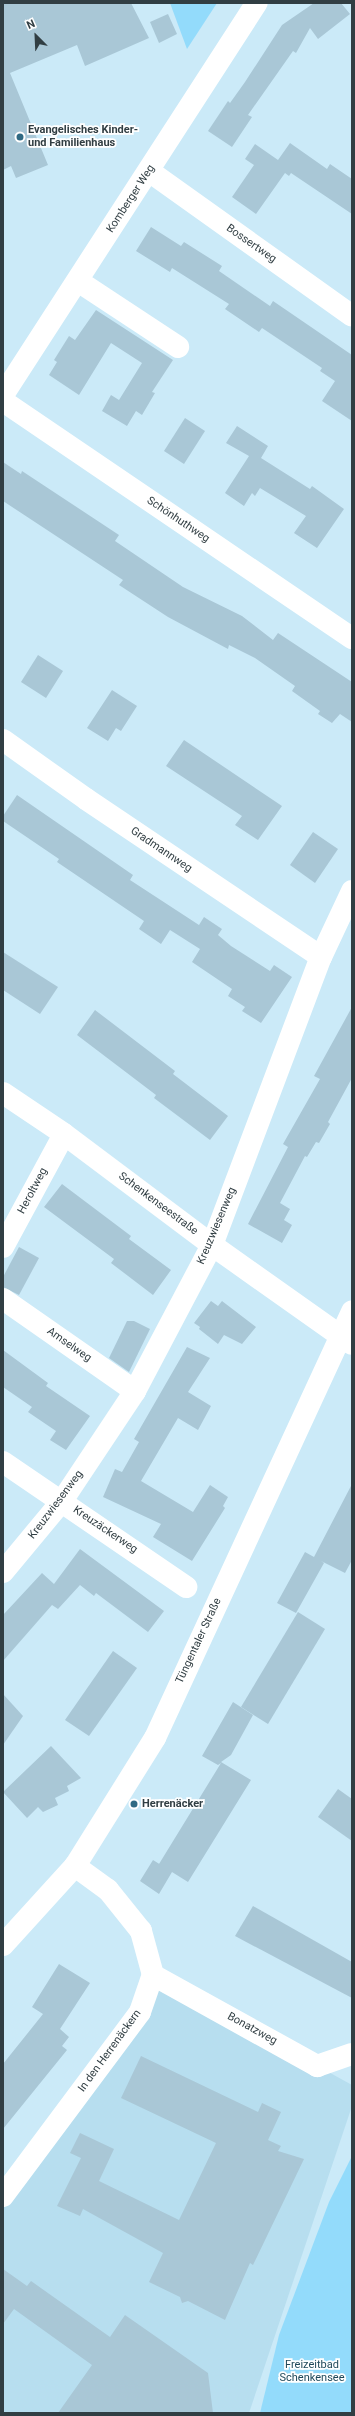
<!DOCTYPE html>
<html>
<head>
<meta charset="utf-8">
<style>
  body { margin:0 }
  #map { position:relative; width:355px; height:2416px; overflow:hidden; background:#cbeaf8; font-family:Roboto,sans-serif }
  div>[style] { position:absolute }
  [style*='--x'] { left:calc(var(--x)*1px); top:calc(var(--y)*1px); width:calc(var(--w)*1px); rotate:calc(var(--a)*1deg) }
  .built>* { inset:0; background:#b7deef }
  .green>* { inset:0; background:#93dbfb }
  .building>* { inset:0; background:#a9c7d6 }
  .minor>* { height:22px; margin:-11px; padding:0 11px; transform-origin:11px; border-radius:11px; background:#fff }
  .dots>* { width:11px; height:11px; translate:-50% -50%; box-sizing:border-box; border:2px solid #fff; border-radius:50% }
  span { translate:-50% -50%; white-space:nowrap; text-align:center; line-height:1.15; -webkit-text-stroke:3.5px #fff; paint-order:stroke }
  .poi-label { font-size:11px; color:#313e43; font-weight:700 }
  .left { translate:0 -50%; text-align:left }
  .street-label { font-size:11px; color:#313e43 }
  .park-label { font-size:11px; color:#1f4859 }
  .frame { position:absolute; inset:0; border:4px solid #313e43; pointer-events:none }
  .north { position:absolute; left:16px; top:16px; width:40px; height:40px; -webkit-text-stroke:3px #fff; paint-order:stroke; rotate:336deg; font-size:11px; font-weight:700; line-height:16px; text-align:center; color:#313e43 }
  .north::after { content:''; display:block; margin:auto; width:14px; height:18px; background:#313e43; clip-path:polygon(50% 0,100% 100%,50% 72%,0 100%) }
</style>
</head>
<body>
<div id="map">
  <div class="built">
    <i style="clip-path:polygon(153px 1975px,352px 2085px,352px 2106px,249px 2413px,3px 2413px,3px 2196px)"></i>
  </div>
  <div class="green">
    <i style="clip-path:polygon(170px 3px,217px 3px,187px 49px)"></i>
    <i style="clip-path:polygon(352px 2156px,352px 2413px,260px 2413px,279px 2335px,329px 2202px)"></i>
  </div>
  <div class="building">
    <i style="clip-path:polygon(3px 3px,131px 3px,149px 38px,85px 66px,77px 45px,10px 73px,48px 165px,16px 178px,11px 166px,3px 170px)"></i>
    <i style="clip-path:polygon(314px 3px,341px 3px,350px 14px,318px 39px,310px 28px,296px 53px,293px 51px,248px 115px,252px 117px,232px 147px,208px 131px,228px 101px,230px 103px,245px 82px,282px 25px)"></i>
    <i style="clip-path:polygon(168px 14px,177px 34px,159px 43px,150px 22px)"></i>
    <i style="clip-path:polygon(290px 143px,327px 169px,330px 164px,352px 179px,352px 214px,291px 173px,289px 176px,285px 173px,256px 214px,232px 197px,254px 165px,245px 159px,255px 144px,278px 160px)"></i>
    <i style="clip-path:polygon(151px 227px,181px 246px,184px 242px,222px 266px,219px 271px,270px 306px,273px 301px,352px 355px,352px 421px,322px 401px,335px 381px,320px 371px,322px 368px,262px 328px,259px 332px,225px 309px,229px 304px,172px 268px,170px 272px,136px 251px)"></i>
    <i style="clip-path:polygon(96px 310px,173px 360px,152px 392px,155px 393px,142px 415px,136px 411px,127px 426px,102px 411px,111px 395px,119px 400px,142px 363px,111px 343px,79px 395px,49px 375px,57px 362px,54px 360px,69px 336px,75px 340px)"></i>
    <i style="clip-path:polygon(185px 418px,205px 431px,184px 464px,164px 451px)"></i>
    <i style="clip-path:polygon(237px 426px,268px 446px,261px 458px,310px 489px,312px 486px,344px 509px,317px 548px,294px 533px,306px 516px,260px 488px,255px 496px,252px 493px,244px 506px,225px 493px,249px 456px,226px 443px)"></i>
    <i style="clip-path:polygon(3px 462px,21px 474px,22px 471px,119px 535px,115px 541px,183px 587px,242px 616px,273px 640px,278px 633px,352px 682px,352px 722px,340px 714px,332px 723px,318px 714px,320px 711px,292px 691px,295px 686px,255px 658px,229px 645px,228px 649px,168px 617px,119px 585px,123px 580px,3px 501px)"></i>
    <i style="clip-path:polygon(38px 655px,63px 671px,46px 698px,21px 682px)"></i>
    <i style="clip-path:polygon(112px 690px,137px 706px,121px 731px,116px 728px,108px 741px,87px 728px)"></i>
    <i style="clip-path:polygon(184px 740px,282px 806px,258px 840px,235px 825px,242px 816px,166px 766px)"></i>
    <i style="clip-path:polygon(17px 795px,133px 875px,130px 880px,199px 925px,204px 917px,222px 929px,218px 935px,231px 946px,270px 971px,274px 965px,292px 977px,261px 1023px,242px 1011px,245px 1007px,228px 996px,232px 989px,192px 962px,200px 949px,170px 930px,161px 944px,139px 929px,144px 921px,57px 862px,59px 859px,3px 821px,3px 816px)"></i>
    <i style="clip-path:polygon(313px 832px,338px 849px,315px 883px,290px 865px)"></i>
    <i style="clip-path:polygon(3px 952px,58px 987px,40px 1014px,3px 990px)"></i>
    <i style="clip-path:polygon(352px 1007px,352px 1078px,328px 1122px,330px 1124px,319px 1143px,316px 1142px,307px 1157px,305px 1156px,280px 1203px,290px 1209px,284px 1220px,292px 1225px,282px 1243px,248px 1224px,288px 1147px,283px 1144px,320px 1079px,314px 1076px)"></i>
    <i style="clip-path:polygon(95px 1010px,175px 1071px,173px 1074px,228px 1116px,210px 1140px,154px 1098px,156px 1095px,77px 1035px)"></i>
    <i style="clip-path:polygon(62px 1184px,131px 1236px,129px 1239px,171px 1270px,153px 1295px,111px 1263px,114px 1259px,44px 1207px)"></i>
    <i style="clip-path:polygon(19px 1247px,39px 1258px,19px 1295px,3px 1287px,3px 1277px)"></i>
    <i style="clip-path:polygon(211px 1301px,218px 1306px,222px 1301px,256px 1327px,242px 1344px,224px 1335px,218px 1344px,199px 1329px,200px 1327px,194px 1323px)"></i>
    <i style="clip-path:polygon(127px 1321px,134px 1321px,150px 1329px,129px 1372px,109px 1358px)"></i>
    <i style="clip-path:polygon(187px 1347px,210px 1358px,188px 1392px,211px 1406px,198px 1430px,178px 1418px,141px 1481px,193px 1512px,210px 1485px,228px 1497px,223px 1506px,225px 1508px,192px 1561px,153px 1537px,161px 1524px,103px 1497px,115px 1469px,122px 1472px,139px 1442px,134px 1439px)"></i>
    <i style="clip-path:polygon(3px 1350px,48px 1383px,46px 1386px,90px 1416px,66px 1450px,50px 1440px,56px 1431px,28px 1412px,32px 1407px,3px 1387px)"></i>
    <i style="clip-path:polygon(352px 1484px,352px 1560px,345px 1573px,321px 1561px,324px 1563px,296px 1613px,277px 1603px,305px 1552px,314px 1557px)"></i>
    <i style="clip-path:polygon(80px 1549px,164px 1611px,148px 1632px,96px 1593px,94px 1596px,80px 1585px,58px 1609px,52px 1605px,3px 1661px,3px 1615px,42px 1573px,54px 1584px)"></i>
    <i style="clip-path:polygon(298px 1612px,325px 1629px,268px 1724px,241px 1707px)"></i>
    <i style="clip-path:polygon(113px 1651px,137px 1668px,89px 1736px,65px 1720px)"></i>
    <i style="clip-path:polygon(3px 1694px,23px 1716px,3px 1745px)"></i>
    <i style="clip-path:polygon(233px 1702px,253px 1715px,231px 1755px,221px 1762px,251px 1780px,188px 1882px,172px 1872px,159px 1894px,140px 1881px,153px 1860px,169px 1870px,159px 1864px,221px 1763px,218px 1765px,202px 1756px)"></i>
    <i style="clip-path:polygon(51px 1746px,81px 1778px,67px 1786px,69px 1791px,55px 1798px,58px 1805px,43px 1812px,38px 1807px,27px 1818px,3px 1792px)"></i>
    <i style="clip-path:polygon(338px 1789px,352px 1799px,352px 1841px,318px 1817px)"></i>
    <i style="clip-path:polygon(253px 1906px,352px 1962px,352px 1998px,235px 1936px)"></i>
    <i style="clip-path:polygon(59px 1964px,90px 1983px,60px 2029px,69px 2037px,62px 2046px,67px 2050px,3px 2129px,3px 2064px,43px 2014px,32px 2007px)"></i>
    <i style="clip-path:polygon(141px 2056px,258px 2112px,262px 2103px,281px 2112px,268px 2140px,281px 2146px,278px 2151px,304px 2159px,253px 2265px,250px 2263px,225px 2320px,188px 2301px,182px 2303px,180px 2297px,149px 2282px,163px 2253px,83px 2209px,80px 2216px,57px 2206px,81px 2158px,70px 2153px,80px 2133px,114px 2149px,99px 2181px,179px 2220px,216px 2143px,121px 2098px)"></i>
    <i style="clip-path:polygon(3px 2269px,27px 2286px,31px 2281px,110px 2337px,125px 2315px,208px 2373px,213px 2413px,58px 2413px,92px 2365px,14px 2309px,3px 2324px)"></i>
  </div>
  <div class="minor">
    <i style="--x:149;--y:171;--w:249;--a:35.5"></i>
    <i style="--x:78;--y:281;--w:120;--a:33.4"></i>
    <i style="--x:3;--y:395;--w:467;--a:-57.1"></i>
    <i style="--x:3;--y:401;--w:422;--a:34.2"></i>
    <i style="--x:3;--y:740;--w:102;--a:35.4"></i>
    <i style="--x:86;--y:799;--w:283;--a:33.9"></i>
    <i style="--x:3;--y:1093;--w:73;--a:33.9"></i>
    <i style="--x:64;--y:1134;--w:185;--a:36.9"></i>
    <i style="--x:212;--y:1245;--w:171;--a:35.3"></i>
    <i style="--x:3;--y:1247;--w:128;--a:-61.6"></i>
    <i style="--x:3;--y:1299;--w:161;--a:34.9"></i>
    <i style="--x:3;--y:1462;--w:222;--a:34.3"></i>
    <i style="--x:3;--y:1572;--w:92;--a:-50.3"></i>
    <i style="--x:62;--y:1501;--w:132;--a:-56.4"></i>
    <i style="--x:135;--y:1391;--w:165;--a:-62.2"></i>
    <i style="--x:212;--y:1245;--w:308;--a:-69.3"></i>
    <i style="--x:321;--y:957;--w:73;--a:-64.8"></i>
    <i style="--x:3;--y:1945;--w:107;--a:-47.7"></i>
    <i style="--x:75;--y:1866;--w:151;--a:-58"></i>
    <i style="--x:155;--y:1738;--w:470;--a:-65.2"></i>
    <i style="--x:153;--y:1975;--w:188;--a:29"></i>
    <i style="--x:317;--y:2066;--w:37;--a:-19"></i>
    <i style="--x:3;--y:2196;--w:229;--a:-53.3"></i>
    <i style="--x:140;--y:2012;--w:39;--a:-71"></i>
    <i style="--x:153;--y:1975;--w:46;--a:-105.3"></i>
    <i style="--x:141;--y:1931;--w:53;--a:-128.8"></i>
    <i style="--x:108;--y:1890;--w:41;--a:-144"></i>
  </div>
  <div class="dots">
    <i style="left:20px;top:137px;background:#306a83"></i>
    <i style="left:134px;top:1804px;background:#306a83"></i>
  </div>
  <div class="poi-label">
    <span class="left" style="left:28px;top:137px">Evangelisches Kinder-<br>und Familienhaus</span>
    <span class="left" style="left:142px;top:1804px">Herrenäcker</span>
  </div>
  <div class="street-label">
    <span style="left:131px;top:199px;rotate:-57deg">Komberger Weg</span>
    <span style="left:251px;top:244px;rotate:35deg">Bossertweg</span>
    <span style="left:178px;top:520px;rotate:34deg">Schönhuthweg</span>
    <span style="left:161px;top:850px;rotate:34deg">Gradmannweg</span>
    <span style="left:33px;top:1191px;rotate:-62deg">Heroltweg</span>
    <span style="left:158px;top:1204px;rotate:37deg">Schenkenseestraße</span>
    <span style="left:217px;top:1226px;rotate:-67deg">Kreuzwiesenweg</span>
    <span style="left:69px;top:1345px;rotate:35deg">Amselweg</span>
    <span style="left:56px;top:1505px;rotate:-53deg">Kreuzwiesenweg</span>
    <span style="left:105px;top:1530px;rotate:34deg">Kreuzäckerweg</span>
    <span style="left:199px;top:1641px;rotate:-65deg">Tüngentaler Straße</span>
    <span style="left:252px;top:2029px;rotate:29deg">Bonatzweg</span>
    <span style="left:110px;top:2051px;rotate:-54deg">In den Herrenäckern</span>
  </div>
  <div class="park-label">
    <span style="left:312px;top:2372px">Freizeitbad<br>Schenkensee</span>
  </div>
  <div class="frame"></div>
  <div class="north">N</div>
</div>
</body>
</html>
